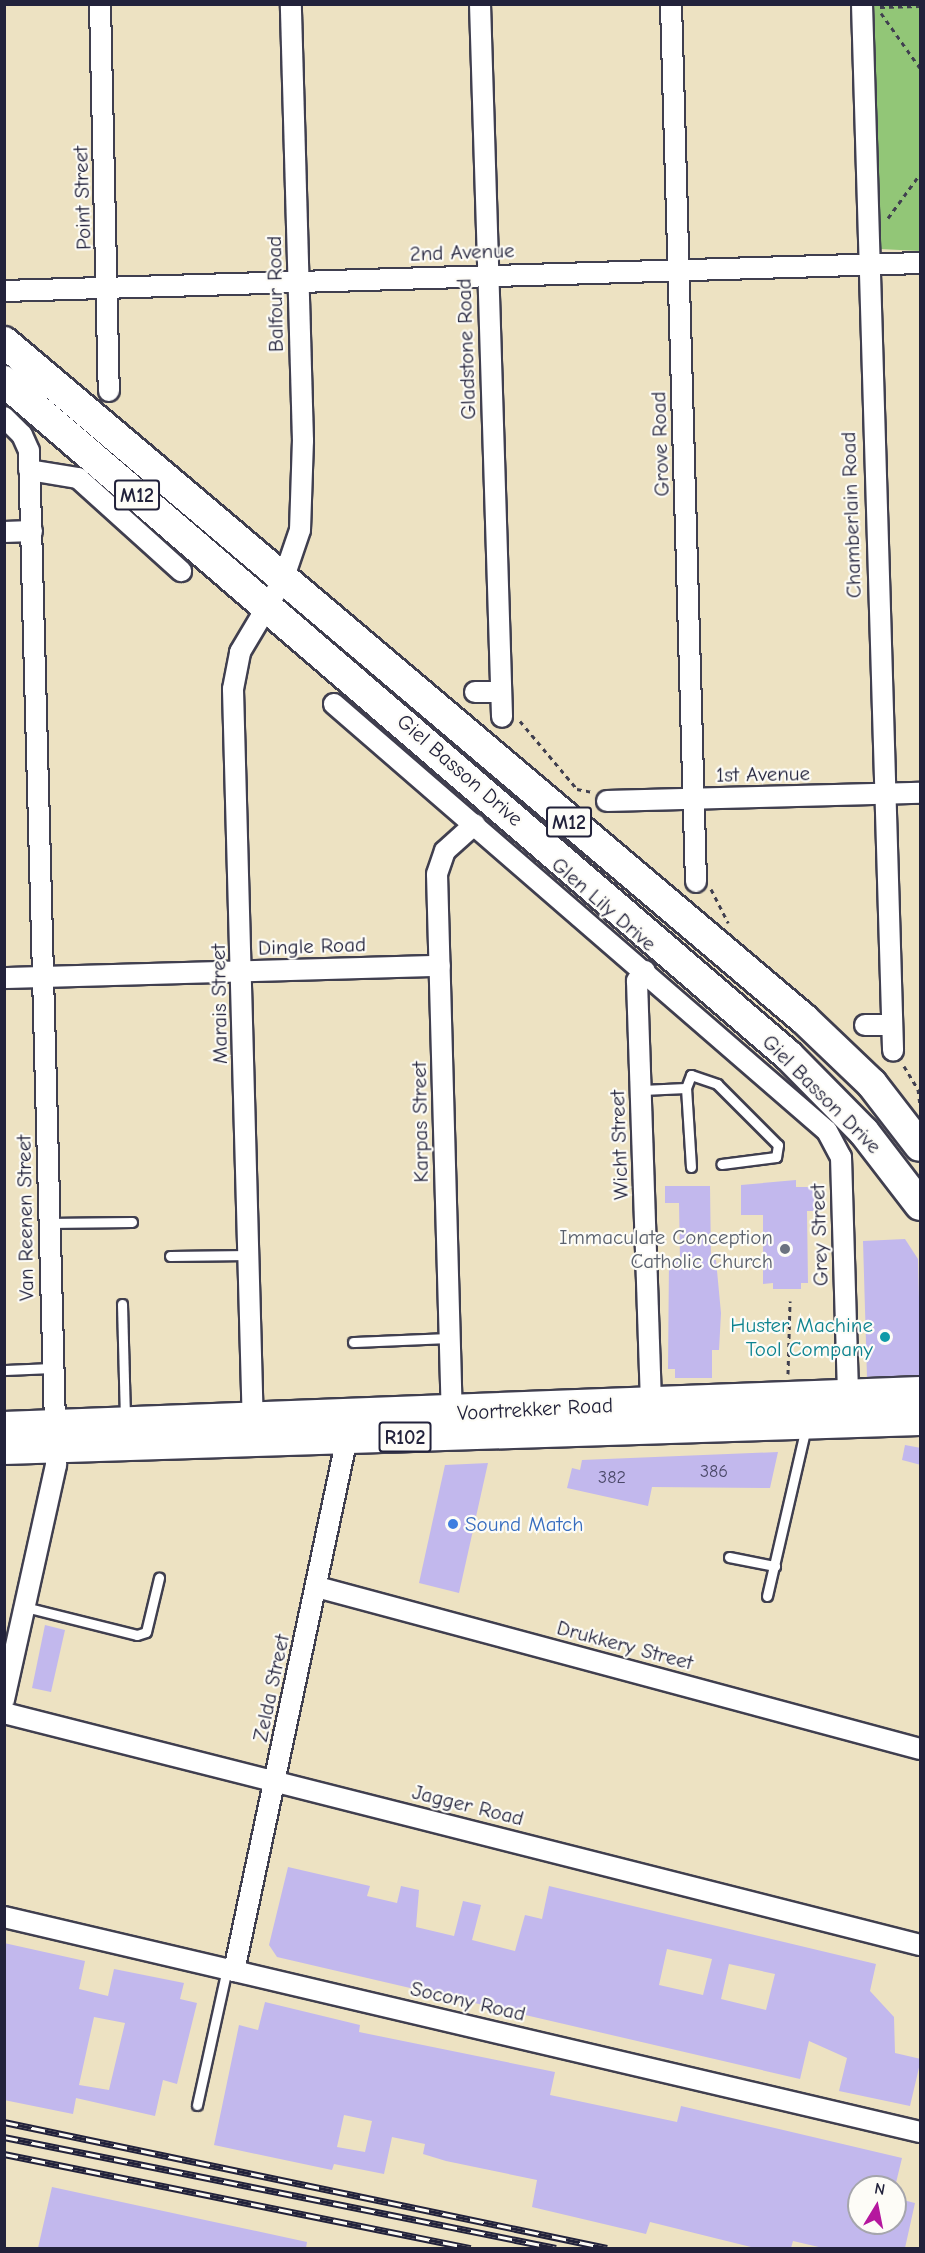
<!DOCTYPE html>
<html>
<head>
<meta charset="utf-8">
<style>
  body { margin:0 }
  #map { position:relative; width:925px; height:2253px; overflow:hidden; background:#ede2c2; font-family:"Comic Neue",sans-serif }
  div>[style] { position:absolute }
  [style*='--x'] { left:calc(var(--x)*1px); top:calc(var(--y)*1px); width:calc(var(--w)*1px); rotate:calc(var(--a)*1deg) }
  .green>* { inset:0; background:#92c677 }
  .building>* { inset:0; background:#c2b8ed }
  .path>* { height:3px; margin-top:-1.5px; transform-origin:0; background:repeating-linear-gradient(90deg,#403f4f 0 4.5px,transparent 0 9px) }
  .roads { filter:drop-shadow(2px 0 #403f4f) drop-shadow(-2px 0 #403f4f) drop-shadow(0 2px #403f4f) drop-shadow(0 -2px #403f4f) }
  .lane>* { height:9px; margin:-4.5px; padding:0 4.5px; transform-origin:4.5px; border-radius:4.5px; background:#fff }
  .street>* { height:20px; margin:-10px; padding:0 10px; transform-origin:10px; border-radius:10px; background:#fff }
  .primary>* { height:30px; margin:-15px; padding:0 15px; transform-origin:15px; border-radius:15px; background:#fff }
  .rail>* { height:7px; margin-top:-3.5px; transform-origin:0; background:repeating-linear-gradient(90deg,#fdfcf7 0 14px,#22223b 0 28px); box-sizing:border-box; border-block:2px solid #22223b }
  .dots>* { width:16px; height:16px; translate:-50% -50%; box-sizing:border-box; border:3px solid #fdfcf7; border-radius:50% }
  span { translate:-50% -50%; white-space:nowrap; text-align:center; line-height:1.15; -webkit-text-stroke:4.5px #fdfcf7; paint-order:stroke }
  .number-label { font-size:18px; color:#4a4868 }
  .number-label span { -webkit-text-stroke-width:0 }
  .shield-label span { padding:2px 4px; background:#fdfcf7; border:2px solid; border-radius:4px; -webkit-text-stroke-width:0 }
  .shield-label { font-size:20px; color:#22223b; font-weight:700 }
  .street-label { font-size:21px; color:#22223b }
  .worship-label { font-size:21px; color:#5b616d }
  .right { translate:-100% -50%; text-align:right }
  .culture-label { font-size:21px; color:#0d838f }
  .shop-label { font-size:21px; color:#366cbe }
  .left { translate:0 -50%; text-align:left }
  .frame { position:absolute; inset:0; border:6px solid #22223b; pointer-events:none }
  .north { position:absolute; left:847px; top:2175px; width:60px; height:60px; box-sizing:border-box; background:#fdfcf7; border:2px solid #a5a5ac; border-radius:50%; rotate:10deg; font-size:16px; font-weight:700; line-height:24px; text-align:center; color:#22223b }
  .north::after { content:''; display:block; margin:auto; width:21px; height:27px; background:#b5179e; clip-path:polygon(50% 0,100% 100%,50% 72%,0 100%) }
</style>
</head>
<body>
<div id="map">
  <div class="green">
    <i style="clip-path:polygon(874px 5px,920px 5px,920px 251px,880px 249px)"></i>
  </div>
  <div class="building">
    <i style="clip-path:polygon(796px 1180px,796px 1187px,814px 1187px,814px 1211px,807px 1211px,808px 1283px,801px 1283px,801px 1289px,773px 1289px,773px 1283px,763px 1284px,763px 1215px,741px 1215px,741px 1185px)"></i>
    <i style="clip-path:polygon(665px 1186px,710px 1186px,711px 1260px,716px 1260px,721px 1313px,719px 1350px,712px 1350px,712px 1378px,675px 1378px,675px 1369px,668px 1369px,669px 1260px,680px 1260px,679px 1203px,665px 1203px)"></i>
    <i style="clip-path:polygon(905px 1239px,918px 1259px,921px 1375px,867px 1377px,863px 1241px)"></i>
    <i style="clip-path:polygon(905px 1445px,921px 1448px,921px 1465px,902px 1460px)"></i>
    <i style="clip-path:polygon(778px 1452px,770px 1488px,652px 1487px,648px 1506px,567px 1488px,572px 1468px,580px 1470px,582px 1460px)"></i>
    <i style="clip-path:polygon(488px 1463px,459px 1593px,419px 1583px,445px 1465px)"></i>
    <i style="clip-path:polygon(45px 1625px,65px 1630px,51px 1692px,32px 1688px)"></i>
    <i style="clip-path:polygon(evenodd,288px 1867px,370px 1886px,367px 1896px,397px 1903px,401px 1886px,419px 1890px,416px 1927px,454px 1936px,463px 1901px,481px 1905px,472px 1940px,515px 1951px,525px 1915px,542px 1919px,549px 1886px,876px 1964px,870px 1991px,894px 2017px,895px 2053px,921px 2059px,910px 2106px,839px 2091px,847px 2058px,809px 2041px,800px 2079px,277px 1957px,269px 1945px,288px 1867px,667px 1949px,712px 1959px,703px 1995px,659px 1985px,667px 1949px,288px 1867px,729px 1964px,775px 1974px,766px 2010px,721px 1999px,729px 1964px)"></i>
    <i style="clip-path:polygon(evenodd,4px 1943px,85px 1961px,79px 1989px,108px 1996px,114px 1969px,184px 1983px,180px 1999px,197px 2003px,177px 2084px,163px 2080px,155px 2116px,76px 2098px,73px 2114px,4px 2100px,4px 1943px,94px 2017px,125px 2023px,109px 2090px,79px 2085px,94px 2017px)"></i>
    <i style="clip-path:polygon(evenodd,265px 2002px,360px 2025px,359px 2032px,555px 2072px,550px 2095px,677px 2122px,681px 2106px,902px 2158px,895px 2187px,859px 2187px,859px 2223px,895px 2223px,895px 2198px,915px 2203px,905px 2248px,823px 2248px,793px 2241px,791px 2248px,755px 2248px,650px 2222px,646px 2234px,532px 2207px,537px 2180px,446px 2161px,423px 2154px,425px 2144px,392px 2137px,384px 2174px,334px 2164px,332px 2170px,214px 2145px,239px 2025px,258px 2030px,265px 2002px,344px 2115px,372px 2121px,365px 2152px,337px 2147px,344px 2115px)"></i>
    <i style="clip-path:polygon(52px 2187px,307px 2242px,306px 2248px,38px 2248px)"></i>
  </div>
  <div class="path">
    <i style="--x:880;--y:7;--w:40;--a:-1.4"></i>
    <i style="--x:881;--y:13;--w:67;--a:54.7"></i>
    <i style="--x:888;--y:218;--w:54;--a:-54"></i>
    <i style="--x:520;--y:721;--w:89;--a:50"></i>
    <i style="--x:577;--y:789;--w:15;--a:11"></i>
    <i style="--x:711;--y:889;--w:38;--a:63"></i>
    <i style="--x:904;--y:1066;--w:27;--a:59"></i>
    <i style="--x:918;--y:1089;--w:17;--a:83"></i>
    <i style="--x:788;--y:1374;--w:73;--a:-88.4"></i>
  </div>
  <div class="roads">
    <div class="lane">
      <i style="--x:642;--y:1090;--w:44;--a:-2.6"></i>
      <i style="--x:691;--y:1167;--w:79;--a:-93.6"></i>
      <i style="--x:686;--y:1088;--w:14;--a:-69"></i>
      <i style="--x:691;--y:1075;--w:28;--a:19"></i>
      <i style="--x:717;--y:1084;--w:86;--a:45"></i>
      <i style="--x:778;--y:1145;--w:12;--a:99"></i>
      <i style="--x:776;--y:1157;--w:55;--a:172.7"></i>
      <i style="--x:48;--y:1223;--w:84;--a:-0.7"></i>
      <i style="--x:170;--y:1256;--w:79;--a:-0.7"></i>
      <i style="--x:122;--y:1304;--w:114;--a:88.5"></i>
      <i style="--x:353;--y:1342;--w:97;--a:-2.4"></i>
      <i style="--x:4;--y:1370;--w:49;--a:-2.3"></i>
      <i style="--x:729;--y:1557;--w:47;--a:11.1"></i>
      <i style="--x:767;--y:1596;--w:173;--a:-77"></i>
      <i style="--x:25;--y:1607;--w:115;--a:14"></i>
      <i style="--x:137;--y:1635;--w:9;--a:-18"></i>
      <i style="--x:146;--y:1632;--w:56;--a:-76.5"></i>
      <i style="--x:197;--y:2105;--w:139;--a:-77.6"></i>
    </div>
    <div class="street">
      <i style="--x:100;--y:4;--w:387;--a:88.7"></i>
      <i style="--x:480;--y:4;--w:713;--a:88.23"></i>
      <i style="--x:671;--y:4;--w:878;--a:88.37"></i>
      <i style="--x:862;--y:4;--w:1047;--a:88.3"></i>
      <i style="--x:4;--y:291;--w:916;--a:-1.75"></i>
      <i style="--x:4;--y:417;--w:25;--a:45"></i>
      <i style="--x:22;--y:435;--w:17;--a:66"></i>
      <i style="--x:29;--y:451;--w:1014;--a:88.47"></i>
      <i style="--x:56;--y:1465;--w:241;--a:102.5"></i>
      <i style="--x:29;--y:470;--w:50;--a:9.3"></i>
      <i style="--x:78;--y:478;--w:139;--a:42.1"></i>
      <i style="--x:4;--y:532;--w:28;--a:-2"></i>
      <i style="--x:475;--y:692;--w:26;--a:0"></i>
      <i style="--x:334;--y:704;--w:652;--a:40.9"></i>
      <i style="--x:827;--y:1131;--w:30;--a:62"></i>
      <i style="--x:841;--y:1157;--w:238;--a:88.3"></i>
      <i style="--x:607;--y:801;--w:313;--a:-1.5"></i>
      <i style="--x:645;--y:971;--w:13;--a:129"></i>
      <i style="--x:637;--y:981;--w:431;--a:88.1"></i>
      <i style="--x:4;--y:978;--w:436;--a:-1.6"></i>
      <i style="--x:865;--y:1025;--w:27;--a:0"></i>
      <i style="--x:452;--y:1421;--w:547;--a:-91.57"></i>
      <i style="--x:437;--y:874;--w:24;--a:-71"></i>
      <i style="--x:445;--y:851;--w:40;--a:-42"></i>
      <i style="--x:253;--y:1429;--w:740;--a:-91.55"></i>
      <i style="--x:233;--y:689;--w:38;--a:-79"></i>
      <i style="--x:240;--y:652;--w:84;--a:-59.2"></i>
      <i style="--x:283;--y:580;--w:53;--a:-71.2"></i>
      <i style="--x:300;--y:530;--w:89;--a:-88.1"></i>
      <i style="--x:303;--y:441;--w:437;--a:-91.6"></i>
      <i style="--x:317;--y:1587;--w:624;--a:15.04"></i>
      <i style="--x:4;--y:1713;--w:945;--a:14.21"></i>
      <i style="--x:4;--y:1917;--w:941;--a:13.21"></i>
      <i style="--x:234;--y:1971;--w:555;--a:-78.04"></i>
    </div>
    <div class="primary">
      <i style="--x:4;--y:342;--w:1048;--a:40.24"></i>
      <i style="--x:804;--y:1019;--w:94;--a:43.7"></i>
      <i style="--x:872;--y:1084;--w:78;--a:52.3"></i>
      <i style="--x:4;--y:381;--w:1034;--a:40.69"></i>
      <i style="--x:788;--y:1055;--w:108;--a:45.4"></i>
      <i style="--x:864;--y:1132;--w:92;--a:52.5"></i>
      <i style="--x:4;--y:1427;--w:917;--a:-2.19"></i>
      <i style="--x:4;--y:1449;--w:916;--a:-1.81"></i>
    </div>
  </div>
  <div class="rail">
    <i style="--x:4;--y:2122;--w:616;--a:11.8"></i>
    <i style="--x:4;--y:2137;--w:563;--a:11.37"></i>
    <i style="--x:4;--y:2154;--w:476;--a:11.4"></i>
  </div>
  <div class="dots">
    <i style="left:785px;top:1249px;background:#6b7280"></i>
    <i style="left:885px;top:1337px;background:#0f9aa8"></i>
    <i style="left:453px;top:1524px;background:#3f7fe0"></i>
  </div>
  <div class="number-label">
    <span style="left:714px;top:1472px">386</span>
    <span style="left:612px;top:1478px">382</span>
  </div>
  <div class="shield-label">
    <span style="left:137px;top:495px">M12</span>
    <span style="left:569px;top:822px">M12</span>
    <span style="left:405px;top:1437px">R102</span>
  </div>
  <div class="street-label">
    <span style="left:82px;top:198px;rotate:-92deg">Point Street</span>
    <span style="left:462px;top:252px;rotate:-2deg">2nd Avenue</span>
    <span style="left:275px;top:294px;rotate:-91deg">Balfour Road</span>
    <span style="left:466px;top:349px;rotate:-92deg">Gladstone Road</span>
    <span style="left:660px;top:444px;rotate:-92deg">Grove Road</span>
    <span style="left:851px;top:515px;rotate:-92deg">Chamberlain Road</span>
    <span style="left:460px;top:770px;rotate:41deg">Giel Basson Drive</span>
    <span style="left:763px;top:774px;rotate:-1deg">1st Avenue</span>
    <span style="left:604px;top:904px;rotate:41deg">Glen Lily Drive</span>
    <span style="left:312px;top:946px;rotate:-2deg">Dingle Road</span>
    <span style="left:219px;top:1004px;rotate:-91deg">Marais Street</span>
    <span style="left:822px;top:1094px;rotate:45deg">Giel Basson Drive</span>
    <span style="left:420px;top:1122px;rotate:-91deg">Karpas Street</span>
    <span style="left:619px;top:1145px;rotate:-92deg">Wicht Street</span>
    <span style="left:25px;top:1218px;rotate:-91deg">Van Reenen Street</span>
    <span style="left:819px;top:1235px;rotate:-92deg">Grey Street</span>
    <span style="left:535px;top:1409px;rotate:-3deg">Voortrekker Road</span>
    <span style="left:625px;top:1645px;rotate:15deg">Drukkery Street</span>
    <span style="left:271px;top:1688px;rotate:-78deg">Zelda Street</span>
    <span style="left:468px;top:1805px;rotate:14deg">Jagger Road</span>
    <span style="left:468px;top:2001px;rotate:13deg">Socony Road</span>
  </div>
  <div class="worship-label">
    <span class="right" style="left:773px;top:1249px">Immaculate Conception<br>Catholic Church</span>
  </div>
  <div class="culture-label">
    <span class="right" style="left:873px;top:1337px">Huster Machine<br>Tool Company</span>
  </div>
  <div class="shop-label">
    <span class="left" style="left:465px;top:1524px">Sound Match</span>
  </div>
  <div class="frame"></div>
  <div class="north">N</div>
</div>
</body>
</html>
